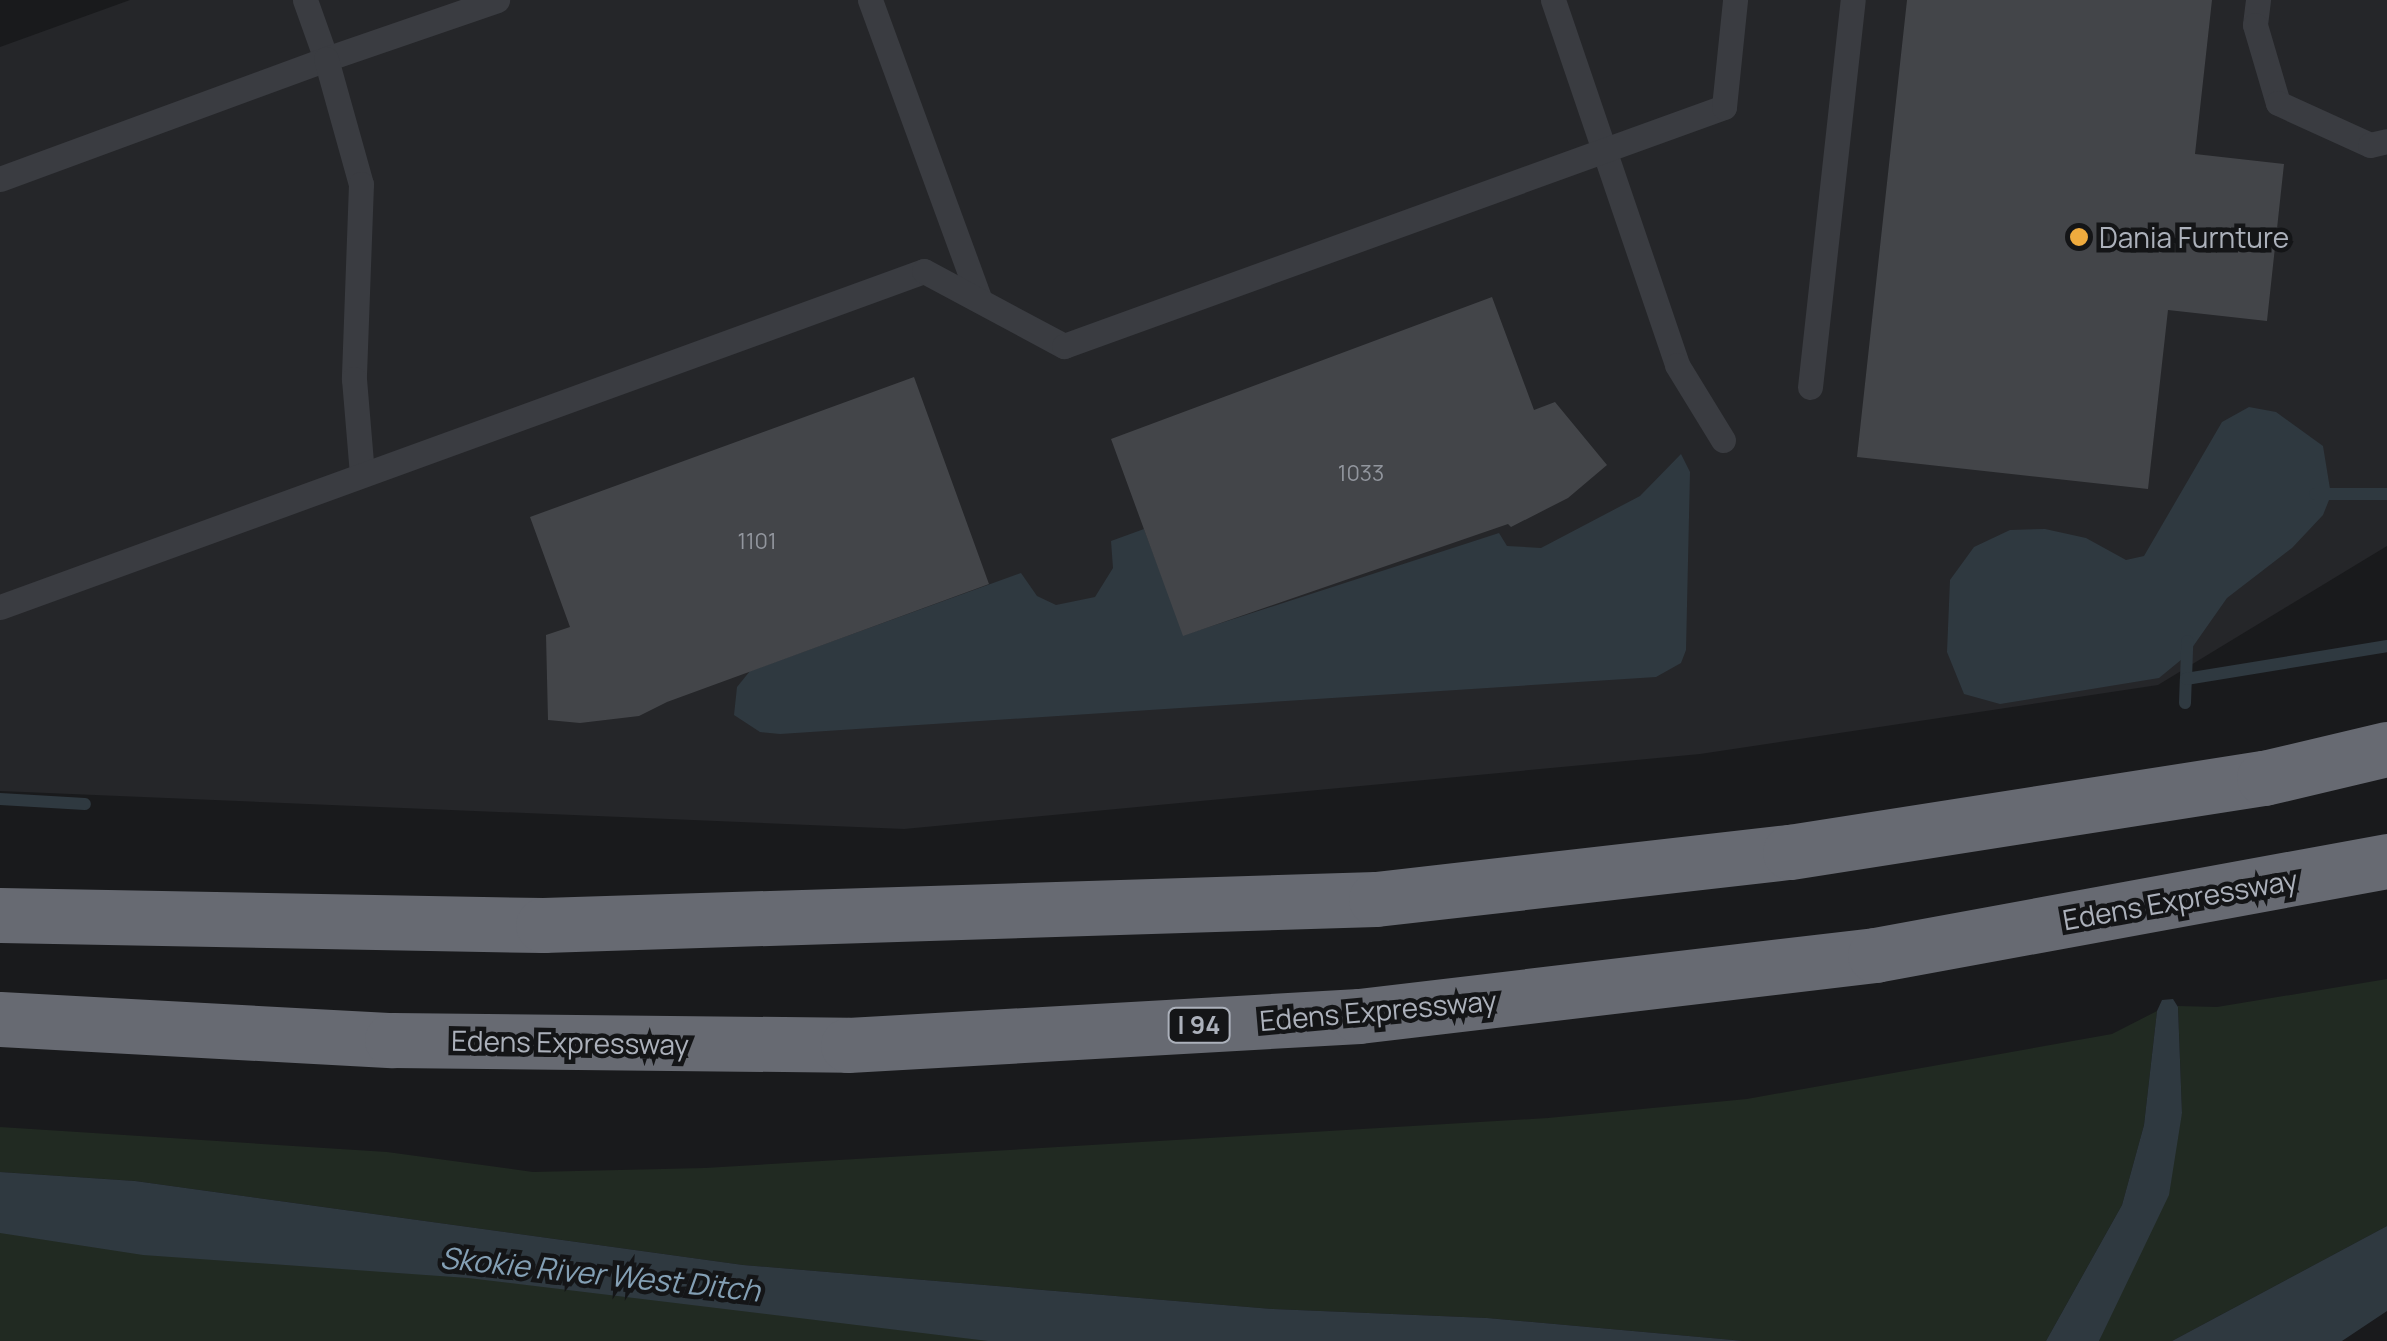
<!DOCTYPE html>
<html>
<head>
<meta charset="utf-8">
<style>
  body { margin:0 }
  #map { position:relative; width:2387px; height:1341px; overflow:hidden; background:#191a1c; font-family:Manrope,sans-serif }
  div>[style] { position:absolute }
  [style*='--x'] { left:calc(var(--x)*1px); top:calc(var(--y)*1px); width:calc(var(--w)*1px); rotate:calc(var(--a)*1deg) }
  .built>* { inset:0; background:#252629 }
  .green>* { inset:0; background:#212a22 }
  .water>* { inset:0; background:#2f3940 }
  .stream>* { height:12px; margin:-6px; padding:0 6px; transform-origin:6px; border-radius:6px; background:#2f3940 }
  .building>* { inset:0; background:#434549 }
  .service>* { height:25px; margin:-12.5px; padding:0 12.5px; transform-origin:12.5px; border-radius:12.5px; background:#3a3c41 }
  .motorway>* { height:55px; margin:-27.5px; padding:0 27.5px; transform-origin:27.5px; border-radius:27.5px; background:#676a72 }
  .dots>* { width:28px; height:28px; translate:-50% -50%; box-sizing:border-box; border:5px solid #141517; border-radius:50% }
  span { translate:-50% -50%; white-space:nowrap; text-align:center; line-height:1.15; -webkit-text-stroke:9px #141517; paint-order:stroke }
  .number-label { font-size:22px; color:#92969e }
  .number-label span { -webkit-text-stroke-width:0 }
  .shield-label span { padding:2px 8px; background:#141517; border:2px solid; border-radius:8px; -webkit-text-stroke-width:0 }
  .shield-label { font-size:25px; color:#acb1bb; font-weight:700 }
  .poi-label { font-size:28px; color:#acb1bb }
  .left { translate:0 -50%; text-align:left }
  .street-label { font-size:28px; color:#acb1bb }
  .water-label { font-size:30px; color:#84a0b5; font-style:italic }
</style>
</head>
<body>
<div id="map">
  <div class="built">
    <i style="clip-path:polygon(130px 0,2387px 0,2387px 546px,2158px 685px,1700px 754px,904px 829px,0 791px,0 47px)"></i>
  </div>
  <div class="green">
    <i style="clip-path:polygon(2387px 979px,2387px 1226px,2172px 1341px,2099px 1341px,2182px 1113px,2178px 1006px,2217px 1007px)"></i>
    <i style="clip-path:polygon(2157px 1011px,2144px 1125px,2122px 1205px,2046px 1341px,1744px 1341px,1487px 1318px,1273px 1309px,743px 1265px,135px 1181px,0 1172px,0 1127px,387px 1152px,533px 1172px,705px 1168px,1548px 1118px,1747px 1099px,2112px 1034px)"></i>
    <i style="clip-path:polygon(0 1206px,1200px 1341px,0 1341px)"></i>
  </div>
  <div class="water">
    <i style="clip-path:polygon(2249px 407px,2276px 412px,2323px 446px,2331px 495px,2323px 515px,2292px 548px,2227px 598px,2187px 655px,2159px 678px,2000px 704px,1964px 694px,1947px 652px,1950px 580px,1974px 547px,2010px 530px,2045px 529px,2086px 538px,2126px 560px,2144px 556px,2222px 422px)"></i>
    <i style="clip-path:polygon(1681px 454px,1690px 472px,1686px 650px,1681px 663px,1656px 677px,780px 734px,760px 732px,734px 715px,737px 687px,750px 671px,1021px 573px,1037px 596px,1056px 605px,1095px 597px,1113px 568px,1111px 541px,1144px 529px,1184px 635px,1499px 533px,1507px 546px,1541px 548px,1640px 496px)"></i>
    <i style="clip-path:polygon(2173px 999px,2178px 1007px,2182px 1113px,2169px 1195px,2099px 1341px,2046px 1341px,2122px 1205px,2144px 1125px,2157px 1011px,2162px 1000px)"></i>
    <i style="clip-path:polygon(0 1172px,135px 1181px,743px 1265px,1273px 1309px,1487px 1318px,1744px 1341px,988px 1341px,468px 1278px,143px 1255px,0 1233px)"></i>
    <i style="clip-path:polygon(2387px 1226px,2387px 1311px,2342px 1341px,2172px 1341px)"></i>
  </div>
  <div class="stream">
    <i style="--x:2315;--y:494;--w:72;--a:0"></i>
    <i style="--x:2186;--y:679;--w:38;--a:-88"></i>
    <i style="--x:2185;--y:703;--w:24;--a:-88"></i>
    <i style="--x:2186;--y:679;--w:204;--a:-9.3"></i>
    <i style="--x:0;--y:799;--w:85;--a:3.4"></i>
  </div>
  <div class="building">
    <i style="clip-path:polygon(1907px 0,2212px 0,2195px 154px,2284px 164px,2267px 321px,2168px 310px,2148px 489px,1857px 457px)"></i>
    <i style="clip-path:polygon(1492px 297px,1534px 410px,1555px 402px,1607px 465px,1568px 498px,1511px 527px,1508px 524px,1183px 636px,1111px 439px)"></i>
    <i style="clip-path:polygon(914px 377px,989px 584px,667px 702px,639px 716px,580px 723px,548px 720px,546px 635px,570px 627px,530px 517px)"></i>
  </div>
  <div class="service">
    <i style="--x:305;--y:0;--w:63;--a:70.4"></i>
    <i style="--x:326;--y:59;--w:181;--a:-19"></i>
    <i style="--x:870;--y:0;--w:320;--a:69.9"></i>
    <i style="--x:1553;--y:0;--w:385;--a:71.2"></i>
    <i style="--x:1677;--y:365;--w:88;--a:58.5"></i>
    <i style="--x:2258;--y:0;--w:25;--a:97"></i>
    <i style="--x:2255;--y:25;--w:81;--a:73.6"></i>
    <i style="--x:2278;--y:103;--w:101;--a:24.5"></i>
    <i style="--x:2370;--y:145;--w:17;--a:-13"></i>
    <i style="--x:0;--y:179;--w:347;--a:-20.2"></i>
    <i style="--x:326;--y:59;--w:130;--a:74.4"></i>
    <i style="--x:361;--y:184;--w:195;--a:92.1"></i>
    <i style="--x:354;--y:379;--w:96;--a:85.2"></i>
    <i style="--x:1810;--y:387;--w:389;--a:-83.7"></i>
    <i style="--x:0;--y:607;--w:983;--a:-19.98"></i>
    <i style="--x:924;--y:271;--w:159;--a:28.2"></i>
    <i style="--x:1064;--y:346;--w:702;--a:-19.91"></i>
    <i style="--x:1724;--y:107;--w:108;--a:-84.1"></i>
  </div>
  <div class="motorway">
    <i style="--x:0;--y:915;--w:543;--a:1.06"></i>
    <i style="--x:543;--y:925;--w:833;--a:-1.79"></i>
    <i style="--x:1376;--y:899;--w:417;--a:-6.5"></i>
    <i style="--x:1790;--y:852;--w:480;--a:-8.9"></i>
    <i style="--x:2264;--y:778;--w:126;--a:-13.3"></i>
    <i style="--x:0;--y:1019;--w:393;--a:3.1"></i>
    <i style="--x:392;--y:1040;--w:456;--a:0.6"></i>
    <i style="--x:848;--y:1045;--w:512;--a:-3.25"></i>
    <i style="--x:1359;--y:1016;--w:520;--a:-6.74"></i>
    <i style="--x:1875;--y:955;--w:521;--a:-10.4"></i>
  </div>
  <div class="dots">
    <i style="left:2079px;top:237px;background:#efab3e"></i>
  </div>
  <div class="number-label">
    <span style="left:1361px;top:474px">1033</span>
    <span style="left:757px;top:542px">1101</span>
  </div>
  <div class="shield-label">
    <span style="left:1199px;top:1025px">I 94</span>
  </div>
  <div class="poi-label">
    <span class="left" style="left:2099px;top:237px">Dania Furnture</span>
  </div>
  <div class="street-label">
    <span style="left:2180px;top:899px;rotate:-10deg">Edens Expressway</span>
    <span style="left:1378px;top:1010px;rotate:-5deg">Edens Expressway</span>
    <span style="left:570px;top:1042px;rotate:1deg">Edens Expressway</span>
  </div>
  <div class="water-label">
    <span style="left:600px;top:1274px;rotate:6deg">Skokie River West Ditch</span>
  </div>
</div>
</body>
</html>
